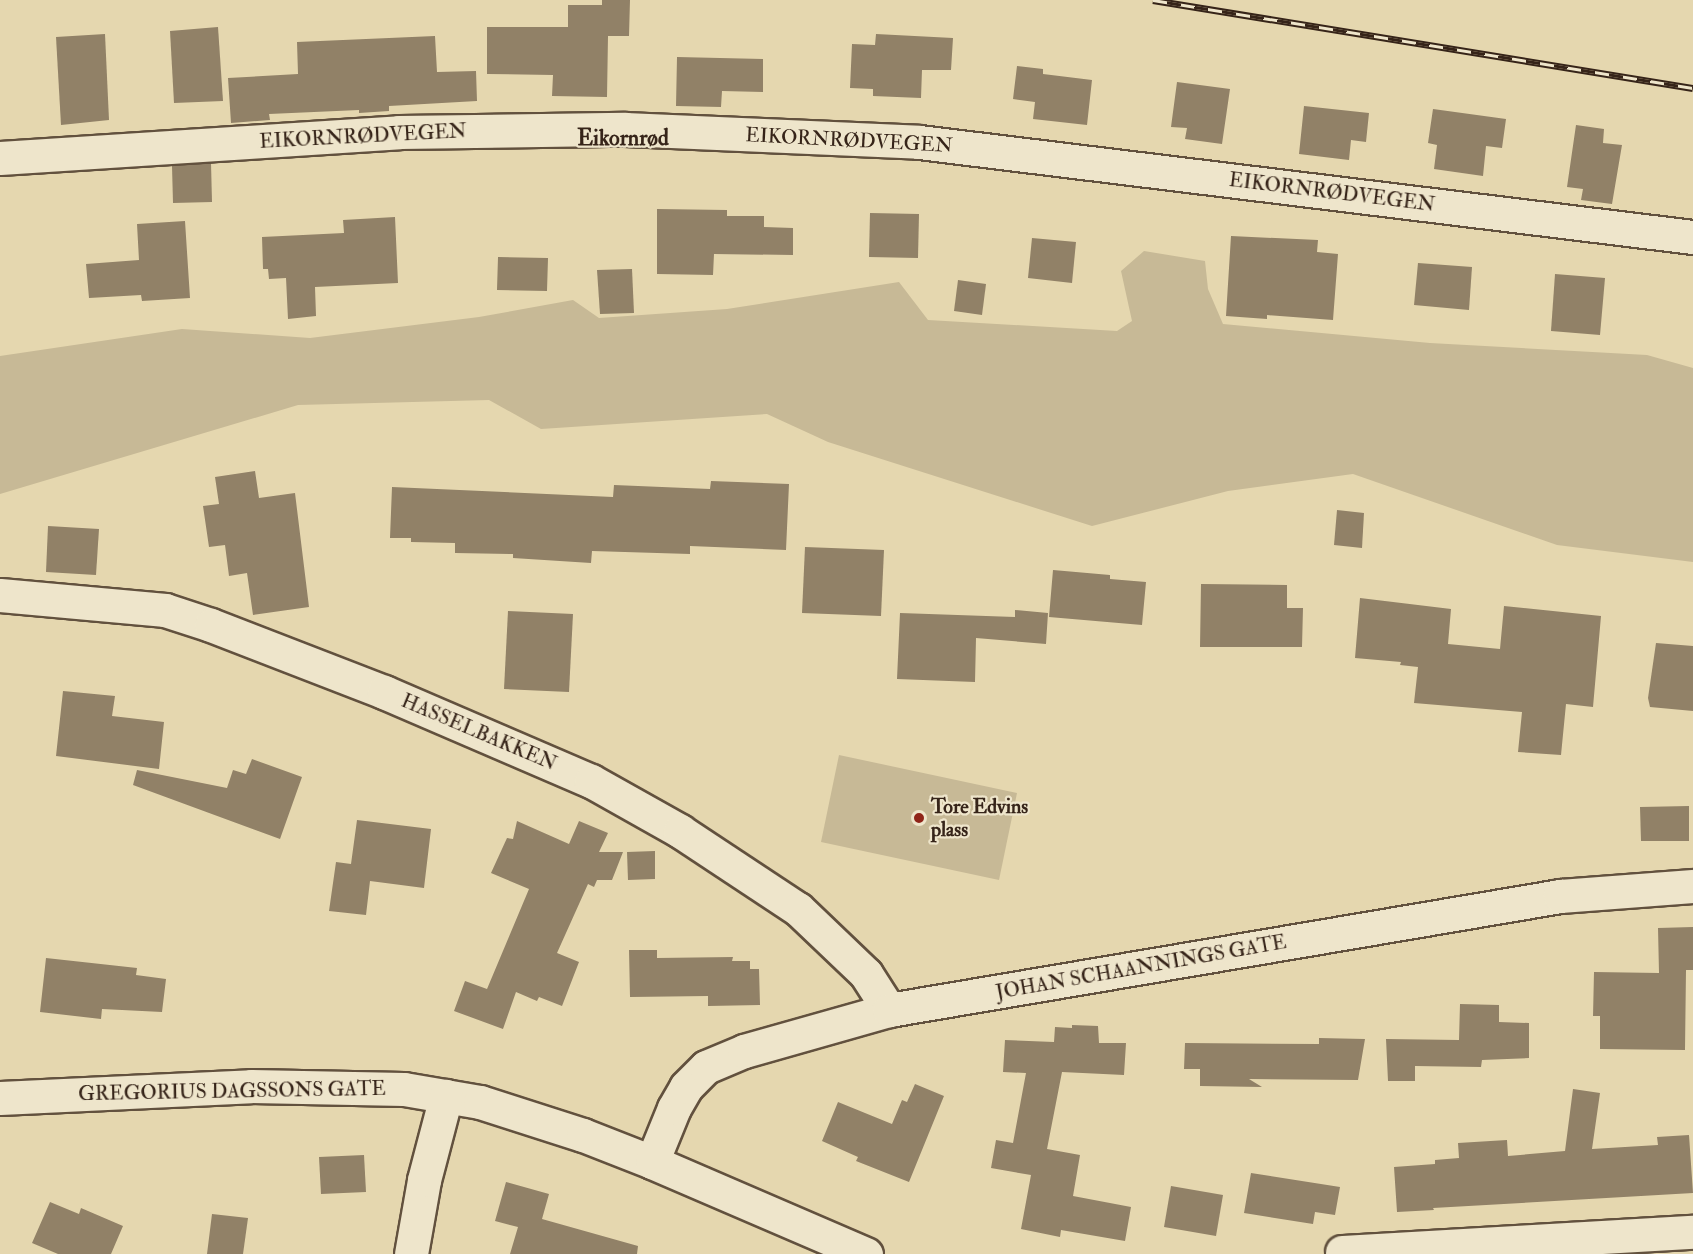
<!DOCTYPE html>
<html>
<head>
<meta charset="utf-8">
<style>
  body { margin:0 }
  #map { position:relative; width:1693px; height:1254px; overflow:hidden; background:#e5d7af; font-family:"IM FELL Double Pica",serif }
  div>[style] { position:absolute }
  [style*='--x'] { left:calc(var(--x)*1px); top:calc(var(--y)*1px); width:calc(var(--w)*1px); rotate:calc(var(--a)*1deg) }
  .green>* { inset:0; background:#c7b996 }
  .building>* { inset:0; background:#918167 }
  .roads { filter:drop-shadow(2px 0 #62513e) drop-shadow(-2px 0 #62513e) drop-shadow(0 2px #62513e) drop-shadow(0 -2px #62513e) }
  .minor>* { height:33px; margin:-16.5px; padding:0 16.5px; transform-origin:16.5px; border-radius:16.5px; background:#eee5cb }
  .rail>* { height:7px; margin-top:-3.5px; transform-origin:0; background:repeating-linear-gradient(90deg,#eee5cb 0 14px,#362419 0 28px); box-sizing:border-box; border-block:2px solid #362419 }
  .dots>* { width:16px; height:16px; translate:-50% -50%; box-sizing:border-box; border:3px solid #eee5cb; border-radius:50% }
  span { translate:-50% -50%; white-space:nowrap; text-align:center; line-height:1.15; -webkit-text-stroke:4.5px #eee5cb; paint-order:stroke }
  .street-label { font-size:20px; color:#362419 }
  .poi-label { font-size:20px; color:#362419; font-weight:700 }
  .left { translate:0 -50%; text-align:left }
  .quarter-label { font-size:22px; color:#362419; font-weight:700 }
</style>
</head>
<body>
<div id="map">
  <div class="green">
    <i style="clip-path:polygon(1144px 251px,1205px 261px,1208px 289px,1223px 324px,1430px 343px,1647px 355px,1693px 368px,1693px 562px,1557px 545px,1353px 474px,1228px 491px,1092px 526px,828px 442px,767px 414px,541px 429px,489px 400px,298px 405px,0 494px,0 356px,182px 329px,310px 338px,479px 317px,573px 300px,599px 318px,727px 309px,899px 282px,928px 320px,1117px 331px,1132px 321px,1121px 271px)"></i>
    <i style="clip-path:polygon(839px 755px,1017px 793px,999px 880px,821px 842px)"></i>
  </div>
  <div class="building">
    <i style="clip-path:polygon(602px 0,630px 0,629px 36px,608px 36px,607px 97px,552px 96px,553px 75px,487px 74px,487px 27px,568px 27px,568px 5px,602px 5px)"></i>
    <i style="clip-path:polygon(218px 27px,223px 101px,174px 103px,170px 31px)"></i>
    <i style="clip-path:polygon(105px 34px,109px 120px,61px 125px,56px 37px)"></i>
    <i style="clip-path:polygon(876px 34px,953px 38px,951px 70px,922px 70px,921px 98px,873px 96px,873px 89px,850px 88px,852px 44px,875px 45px)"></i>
    <i style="clip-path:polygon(435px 36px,437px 72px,476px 71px,477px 101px,389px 106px,389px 111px,359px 113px,359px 110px,269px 114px,270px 120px,231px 123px,228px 78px,298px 74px,297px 42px)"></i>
    <i style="clip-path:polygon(677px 57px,763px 59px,763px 92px,722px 91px,721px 107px,676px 106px)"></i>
    <i style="clip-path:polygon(1017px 66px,1043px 69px,1043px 74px,1092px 80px,1087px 125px,1033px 119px,1035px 102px,1013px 99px)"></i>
    <i style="clip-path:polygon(1177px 82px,1230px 89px,1222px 144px,1185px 139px,1187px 128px,1171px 127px)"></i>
    <i style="clip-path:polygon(1304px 106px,1369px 113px,1366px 142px,1351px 140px,1349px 160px,1299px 154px)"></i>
    <i style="clip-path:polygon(1433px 109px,1506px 119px,1502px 148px,1486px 146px,1483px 176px,1434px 169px,1437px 145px,1428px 143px)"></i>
    <i style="clip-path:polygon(1576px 125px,1604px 129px,1603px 143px,1622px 145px,1612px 204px,1581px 200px,1583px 189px,1567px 187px)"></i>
    <i style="clip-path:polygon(211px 163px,212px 202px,173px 203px,172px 166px)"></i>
    <i style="clip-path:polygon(657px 209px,727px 210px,727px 216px,764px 216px,764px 227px,793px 228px,793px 255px,714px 254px,713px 275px,657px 274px)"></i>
    <i style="clip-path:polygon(870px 213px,919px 214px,918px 258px,869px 257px)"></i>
    <i style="clip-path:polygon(395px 217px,398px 283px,315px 287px,316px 316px,288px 319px,286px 278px,269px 279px,268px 269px,263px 269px,262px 237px,344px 233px,343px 220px)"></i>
    <i style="clip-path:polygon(185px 221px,190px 298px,142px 301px,141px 295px,89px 298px,86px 264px,139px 260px,137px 224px)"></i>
    <i style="clip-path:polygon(1231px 236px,1318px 240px,1317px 252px,1338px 254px,1333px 320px,1267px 315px,1267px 319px,1226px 316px)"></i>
    <i style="clip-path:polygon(1032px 238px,1076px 242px,1072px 283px,1028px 278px)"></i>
    <i style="clip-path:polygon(498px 257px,548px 258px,547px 291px,497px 290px)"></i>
    <i style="clip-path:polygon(1418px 263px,1472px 267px,1469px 310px,1414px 305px)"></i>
    <i style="clip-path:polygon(632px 269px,634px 313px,600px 314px,597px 270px)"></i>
    <i style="clip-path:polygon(1555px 274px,1605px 278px,1600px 335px,1551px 331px)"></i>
    <i style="clip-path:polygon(958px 280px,986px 284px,982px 315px,954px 311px)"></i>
    <i style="clip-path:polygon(255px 471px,259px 498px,295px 493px,309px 607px,253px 615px,247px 573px,229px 576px,225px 545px,209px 547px,203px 506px,219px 504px,215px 477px)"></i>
    <i style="clip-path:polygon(711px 481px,789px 484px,786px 550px,690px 546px,690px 554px,592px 551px,591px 563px,513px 558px,513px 554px,455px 553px,455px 543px,411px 542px,411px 538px,390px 538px,392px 487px,613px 497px,614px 485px,710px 489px)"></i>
    <i style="clip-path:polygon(1337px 510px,1364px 513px,1362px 548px,1334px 545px)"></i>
    <i style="clip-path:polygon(48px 526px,99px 529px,96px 575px,46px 572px)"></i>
    <i style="clip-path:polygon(805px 547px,884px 550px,881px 616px,802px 613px)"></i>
    <i style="clip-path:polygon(1053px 570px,1110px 575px,1110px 579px,1146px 582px,1142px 625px,1049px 617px)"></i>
    <i style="clip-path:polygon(1201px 584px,1287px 585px,1287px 608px,1303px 608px,1302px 647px,1200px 647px)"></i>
    <i style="clip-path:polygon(1360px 598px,1451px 609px,1448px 644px,1500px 649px,1504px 606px,1601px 616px,1593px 707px,1566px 704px,1561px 755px,1518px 752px,1522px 712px,1414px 703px,1418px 667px,1400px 665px,1401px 662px,1355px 658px)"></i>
    <i style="clip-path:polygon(1015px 610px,1048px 613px,1046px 644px,976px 638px,975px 682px,897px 679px,900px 613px,1015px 617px)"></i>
    <i style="clip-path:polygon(508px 611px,573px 614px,569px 692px,504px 689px)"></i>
    <i style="clip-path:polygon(1656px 643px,1693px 646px,1693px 711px,1650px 707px,1648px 698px)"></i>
    <i style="clip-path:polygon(63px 691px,115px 696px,112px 716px,164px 722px,159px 769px,56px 756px)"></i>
    <i style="clip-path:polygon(252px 759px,302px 777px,280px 839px,133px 785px,137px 770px,227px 788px,233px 770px,246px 774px)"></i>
    <i style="clip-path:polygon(1689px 806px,1689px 841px,1641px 841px,1640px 807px)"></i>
    <i style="clip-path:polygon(357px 820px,431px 829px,424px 888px,370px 881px,366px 915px,329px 911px,336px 862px,351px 864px)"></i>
    <i style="clip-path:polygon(517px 821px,569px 844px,579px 821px,608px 833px,599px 852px,623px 852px,612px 880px,597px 880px,594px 887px,588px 884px,557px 953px,579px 962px,562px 1006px,539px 997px,537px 1001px,516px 992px,503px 1029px,454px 1011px,465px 981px,487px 989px,529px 889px,491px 873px,507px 838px,513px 839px)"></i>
    <i style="clip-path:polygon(655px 851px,655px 879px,628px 880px,627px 852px)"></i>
    <i style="clip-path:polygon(1693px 927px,1693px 970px,1686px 970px,1685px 1050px,1600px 1049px,1600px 1016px,1593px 1016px,1594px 972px,1659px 973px,1658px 928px)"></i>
    <i style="clip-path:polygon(629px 950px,657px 950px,657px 958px,733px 957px,732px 961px,750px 961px,750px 969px,759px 969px,760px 1005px,708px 1006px,708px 996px,630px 997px)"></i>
    <i style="clip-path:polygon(46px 958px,137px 968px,136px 975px,166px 979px,162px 1012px,102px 1009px,101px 1019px,40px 1012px)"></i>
    <i style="clip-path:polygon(1460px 1004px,1499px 1005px,1499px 1022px,1529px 1023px,1529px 1058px,1482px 1060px,1481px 1067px,1415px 1066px,1415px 1081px,1388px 1081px,1386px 1039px,1459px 1040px)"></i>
    <i style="clip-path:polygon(1072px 1025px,1098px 1026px,1099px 1043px,1126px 1043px,1124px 1075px,1062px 1072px,1047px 1149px,1080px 1155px,1073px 1196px,1131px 1207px,1125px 1241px,1061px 1230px,1060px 1237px,1021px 1229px,1031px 1175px,991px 1168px,996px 1140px,1013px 1143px,1026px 1073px,1003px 1072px,1005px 1040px,1054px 1042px,1055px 1027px,1072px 1028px)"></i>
    <i style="clip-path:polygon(1319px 1038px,1365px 1039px,1358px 1080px,1249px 1079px,1262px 1087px,1200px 1086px,1200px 1069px,1184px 1069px,1185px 1043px,1319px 1044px)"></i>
    <i style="clip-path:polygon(915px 1084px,944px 1096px,909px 1182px,856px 1161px,858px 1157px,822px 1141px,838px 1102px,892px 1124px,902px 1100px,907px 1102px)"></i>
    <i style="clip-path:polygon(1573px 1089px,1600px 1093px,1592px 1149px,1658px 1145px,1657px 1137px,1689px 1135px,1693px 1193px,1433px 1208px,1434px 1210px,1397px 1212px,1394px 1167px,1435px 1164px,1435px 1160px,1459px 1158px,1458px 1143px,1507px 1140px,1508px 1156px,1565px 1151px)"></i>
    <i style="clip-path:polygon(364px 1155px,366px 1192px,321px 1194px,319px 1157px)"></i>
    <i style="clip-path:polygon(1251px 1173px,1340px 1187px,1335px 1215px,1315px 1212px,1313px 1224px,1244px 1213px)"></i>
    <i style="clip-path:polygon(506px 1182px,549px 1194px,542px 1219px,638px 1246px,637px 1254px,510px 1254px,518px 1227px,495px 1221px)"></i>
    <i style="clip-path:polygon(1171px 1186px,1223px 1195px,1216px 1236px,1164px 1227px)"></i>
    <i style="clip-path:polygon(50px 1202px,79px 1214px,81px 1208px,123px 1226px,111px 1254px,58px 1254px,32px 1243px)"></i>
    <i style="clip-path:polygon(212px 1214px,248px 1218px,243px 1254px,207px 1254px)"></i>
  </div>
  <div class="roads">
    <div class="minor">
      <i style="--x:0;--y:158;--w:400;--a:-3.7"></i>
      <i style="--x:399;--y:132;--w:226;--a:-0.8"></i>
      <i style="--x:625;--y:129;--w:294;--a:2.5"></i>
      <i style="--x:919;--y:142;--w:780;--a:7"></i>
      <i style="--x:0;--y:595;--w:166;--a:5.2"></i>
      <i style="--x:165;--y:610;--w:48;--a:18.1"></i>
      <i style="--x:211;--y:625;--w:186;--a:21.2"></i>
      <i style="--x:384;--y:692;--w:225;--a:23.3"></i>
      <i style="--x:591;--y:781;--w:102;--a:29.3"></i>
      <i style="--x:680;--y:831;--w:141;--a:33.5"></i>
      <i style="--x:798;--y:909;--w:94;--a:43.7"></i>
      <i style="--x:866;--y:974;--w:43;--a:57.4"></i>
      <i style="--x:0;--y:1098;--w:251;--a:-2.7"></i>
      <i style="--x:251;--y:1086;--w:153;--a:1.1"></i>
      <i style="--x:404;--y:1089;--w:77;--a:9.7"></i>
      <i style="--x:480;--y:1102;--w:108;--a:17.8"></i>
      <i style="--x:583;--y:1135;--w:74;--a:21.4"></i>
      <i style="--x:652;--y:1162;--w:233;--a:23.3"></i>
      <i style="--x:652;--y:1162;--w:58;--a:-67.8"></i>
      <i style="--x:674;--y:1108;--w:24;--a:-60"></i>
      <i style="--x:686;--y:1087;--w:28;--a:-45"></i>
      <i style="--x:706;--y:1067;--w:41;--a:-22.8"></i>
      <i style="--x:744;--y:1051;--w:151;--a:-15.8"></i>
      <i style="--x:889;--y:1010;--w:681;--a:-9.64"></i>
      <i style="--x:1560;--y:896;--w:133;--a:-4.3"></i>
      <i style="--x:1342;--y:1252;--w:352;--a:-3.3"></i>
      <i style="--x:411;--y:1254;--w:75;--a:-80"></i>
      <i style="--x:424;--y:1180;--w:87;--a:-75.3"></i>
    </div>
  </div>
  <div class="rail">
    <i style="--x:1153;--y:0;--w:547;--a:9.26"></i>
  </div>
  <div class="dots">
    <i style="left:919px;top:818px;background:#8f2418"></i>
  </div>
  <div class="street-label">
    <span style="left:363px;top:136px;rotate:-3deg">EIKORNRØDVEGEN</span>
    <span style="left:849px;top:140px;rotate:3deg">EIKORNRØDVEGEN</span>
    <span style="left:1332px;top:192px;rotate:7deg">EIKORNRØDVEGEN</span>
    <span style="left:479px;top:732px;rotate:23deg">HASSELBAKKEN</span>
    <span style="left:1141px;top:967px;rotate:-10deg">JOHAN SCHAANNINGS GATE</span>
    <span style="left:232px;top:1091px;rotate:-1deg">GREGORIUS DAGSSONS GATE</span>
  </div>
  <div class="poi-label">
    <span class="left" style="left:931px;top:818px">Tore Edvins<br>plass</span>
  </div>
  <div class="quarter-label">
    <span style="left:623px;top:139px">Eikornrød</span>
  </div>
</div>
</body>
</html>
